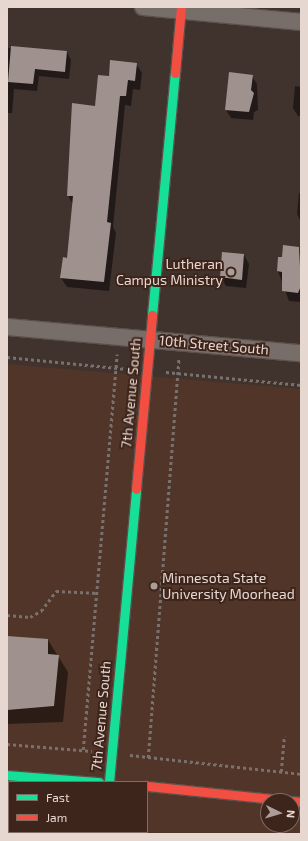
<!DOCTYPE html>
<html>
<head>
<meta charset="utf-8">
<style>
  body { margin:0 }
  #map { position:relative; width:308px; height:841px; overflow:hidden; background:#40322d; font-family:"Exo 2",sans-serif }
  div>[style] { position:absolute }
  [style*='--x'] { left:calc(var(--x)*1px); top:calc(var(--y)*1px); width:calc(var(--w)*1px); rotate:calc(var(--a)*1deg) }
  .built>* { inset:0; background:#513529 }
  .shadow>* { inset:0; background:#0007 }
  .building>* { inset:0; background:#9f928e }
  .path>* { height:2.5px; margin-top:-1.25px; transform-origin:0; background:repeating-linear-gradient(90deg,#7a706d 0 3px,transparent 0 6px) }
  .roads { filter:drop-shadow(1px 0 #5c504b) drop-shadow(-1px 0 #5c504b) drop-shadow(0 1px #5c504b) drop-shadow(0 -1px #5c504b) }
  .street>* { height:16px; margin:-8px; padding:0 8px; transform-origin:8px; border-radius:8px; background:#786e69 }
  .fast>* { height:9px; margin:-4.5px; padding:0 4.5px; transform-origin:4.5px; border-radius:4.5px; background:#16e098 }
  .jam>* { height:9px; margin:-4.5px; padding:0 4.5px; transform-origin:4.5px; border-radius:4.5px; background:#f24e42 }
  .dots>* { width:11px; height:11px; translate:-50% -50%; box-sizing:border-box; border:2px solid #3d251b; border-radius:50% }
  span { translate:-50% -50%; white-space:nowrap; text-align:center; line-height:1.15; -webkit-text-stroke:4px #3d251b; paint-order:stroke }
  .poi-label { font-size:14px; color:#e7d7d1 }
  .right { translate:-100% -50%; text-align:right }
  .left { translate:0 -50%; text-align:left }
  .street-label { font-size:14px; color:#e7d7d1 }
  .frame { position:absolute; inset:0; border:8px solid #e7d7d1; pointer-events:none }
  .legend { position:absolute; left:8px; top:781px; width:140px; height:52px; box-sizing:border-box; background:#3d251b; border:1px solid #816c64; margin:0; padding:5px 7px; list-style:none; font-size:12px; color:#e7d7d1 }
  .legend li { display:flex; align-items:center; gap:8px; height:20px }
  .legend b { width:20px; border:1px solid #816c64 }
  .north { position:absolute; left:260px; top:793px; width:40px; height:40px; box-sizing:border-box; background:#3d251b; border:1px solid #816c64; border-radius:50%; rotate:95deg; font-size:11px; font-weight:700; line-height:16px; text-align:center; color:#e7d7d1 }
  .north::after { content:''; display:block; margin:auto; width:14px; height:18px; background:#ad9d98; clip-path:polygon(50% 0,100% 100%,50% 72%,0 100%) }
</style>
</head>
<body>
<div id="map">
  <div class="built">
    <i style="clip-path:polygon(evenodd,7px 364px,301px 389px,301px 834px,7px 834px,7px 364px,9px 782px,147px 782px,147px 832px,9px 832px,9px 782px,7px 364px,268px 801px,292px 801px,292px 825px,268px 825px,268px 801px)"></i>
  </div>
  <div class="shadow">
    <i style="clip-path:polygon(7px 48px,67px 52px,71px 60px,69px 79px,39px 76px,37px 91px,14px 89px,12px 113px,7px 113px)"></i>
    <i style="clip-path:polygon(136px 64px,142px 73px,140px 90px,133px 89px,131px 106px,125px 105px,113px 227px,116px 233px,109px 291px,67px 287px,61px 278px,68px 259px,73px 205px,68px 195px,96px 107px,109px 77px)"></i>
    <i style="clip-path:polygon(252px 76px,257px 84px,258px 110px,254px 112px,253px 120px,231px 118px,226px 110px)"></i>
    <i style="clip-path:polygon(295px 86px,301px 87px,301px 116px,298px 116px,293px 108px)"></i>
    <i style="clip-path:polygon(299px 193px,301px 194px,301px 222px,297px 214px)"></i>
    <i style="clip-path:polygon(299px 248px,301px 252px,301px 302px,289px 301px,278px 271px,279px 258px,283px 258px)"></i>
    <i style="clip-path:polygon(223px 253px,244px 255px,249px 264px,246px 288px,226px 286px,221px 277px)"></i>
    <i style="clip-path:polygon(7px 637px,48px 640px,68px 672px,63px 722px,7px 724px)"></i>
    <i style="clip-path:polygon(7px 825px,9px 832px,25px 834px,7px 834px)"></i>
  </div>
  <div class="building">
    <i style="clip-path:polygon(11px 46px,67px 51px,65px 72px,35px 69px,33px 84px,8px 82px)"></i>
    <i style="clip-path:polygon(110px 60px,137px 63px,135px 81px,128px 80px,126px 96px,120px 96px,107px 222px,111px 223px,104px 282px,60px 278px,63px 257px,67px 258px,73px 196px,67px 196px,72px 103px,95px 106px,98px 75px,109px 76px)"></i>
    <i style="clip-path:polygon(229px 72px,253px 75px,251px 90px,254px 93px,249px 112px,225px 110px)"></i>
    <i style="clip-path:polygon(283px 245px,299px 247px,301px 286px,298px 293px,282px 291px,282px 272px,277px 271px,278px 257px,282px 257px)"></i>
    <i style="clip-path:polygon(222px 252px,244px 254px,242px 280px,220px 277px)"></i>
    <i style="clip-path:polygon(7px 636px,48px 639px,48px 654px,59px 655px,54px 706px,7px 710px)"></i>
  </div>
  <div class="path">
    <i style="--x:7;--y:357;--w:121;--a:5.7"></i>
    <i style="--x:166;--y:372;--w:136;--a:5.5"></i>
    <i style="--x:7;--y:615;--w:23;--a:5"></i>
    <i style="--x:30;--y:617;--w:13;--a:-29"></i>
    <i style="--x:41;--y:611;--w:25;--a:-53"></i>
    <i style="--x:56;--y:591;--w:42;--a:2.7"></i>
    <i style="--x:7;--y:744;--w:85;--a:4.7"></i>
    <i style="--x:83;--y:750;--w:397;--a:-85.1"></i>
    <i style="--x:130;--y:755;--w:172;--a:6.3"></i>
    <i style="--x:148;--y:758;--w:400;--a:-85.6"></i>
    <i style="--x:281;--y:772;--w:36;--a:-85"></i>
    <i style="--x:40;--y:832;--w:2;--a:90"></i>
    <i style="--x:73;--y:834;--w:2;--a:-90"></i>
    <i style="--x:104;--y:834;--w:2;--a:-90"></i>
    <i style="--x:141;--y:834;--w:2;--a:-90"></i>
  </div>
  <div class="roads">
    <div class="street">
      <i style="--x:143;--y:7;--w:159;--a:5.4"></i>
      <i style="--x:7;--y:327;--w:295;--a:5.1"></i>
    </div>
    <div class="fast">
      <i style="--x:152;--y:315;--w:243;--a:-84.6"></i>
      <i style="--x:7;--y:775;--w:92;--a:4.4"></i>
      <i style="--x:109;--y:782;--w:294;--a:-84.7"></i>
    </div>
    <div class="jam">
      <i style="--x:175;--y:73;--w:66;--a:-84.8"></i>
      <i style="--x:136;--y:489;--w:175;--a:-84.7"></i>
      <i style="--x:147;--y:786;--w:155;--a:5.9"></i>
    </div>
  </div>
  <div class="dots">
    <i style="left:231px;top:272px;background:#ad9d98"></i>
    <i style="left:154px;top:586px;background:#ad9d98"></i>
  </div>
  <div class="poi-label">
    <span class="right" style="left:223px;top:272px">Lutheran<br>Campus Ministry</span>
    <span class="left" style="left:162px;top:586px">Minnesota State<br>University Moorhead</span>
  </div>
  <div class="street-label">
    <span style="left:214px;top:345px;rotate:5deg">10th Street South</span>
    <span style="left:131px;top:393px;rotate:-85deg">7th Avenue South</span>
    <span style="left:101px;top:716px;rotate:-85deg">7th Avenue South</span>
  </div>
  <div class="frame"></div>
  <ul class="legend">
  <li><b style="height:5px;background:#16e098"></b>Fast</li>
  <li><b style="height:5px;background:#f24e42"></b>Jam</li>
  </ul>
  <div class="north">N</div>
</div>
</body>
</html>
